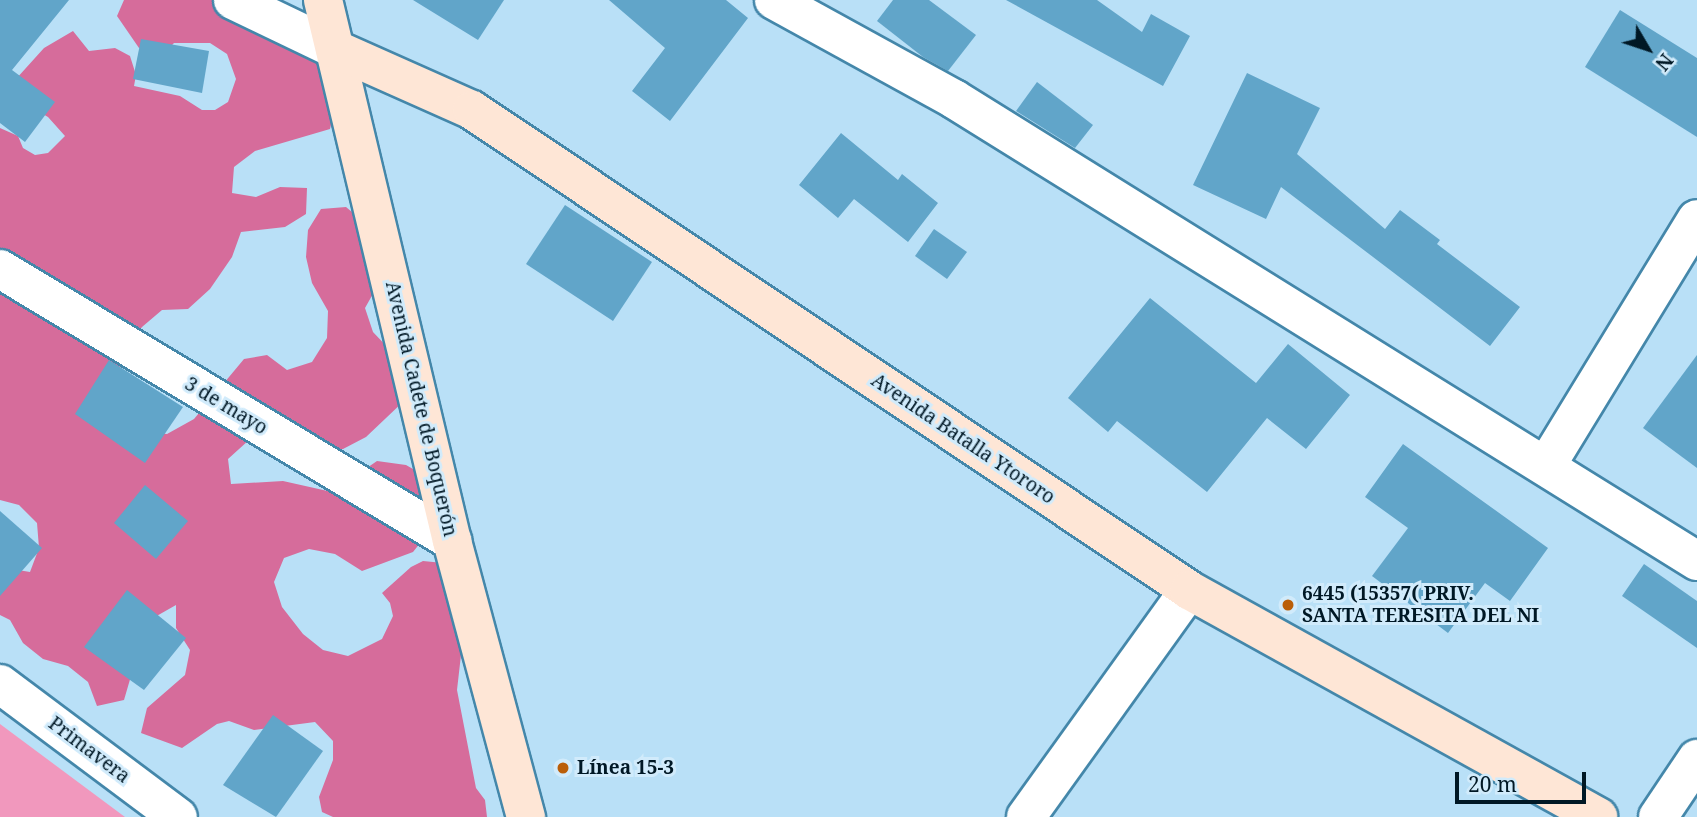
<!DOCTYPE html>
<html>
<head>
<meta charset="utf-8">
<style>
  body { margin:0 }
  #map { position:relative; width:1697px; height:817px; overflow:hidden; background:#b9e0f7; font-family:"Noto Serif",serif }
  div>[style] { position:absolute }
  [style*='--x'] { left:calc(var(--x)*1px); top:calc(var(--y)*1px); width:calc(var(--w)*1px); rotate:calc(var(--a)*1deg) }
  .green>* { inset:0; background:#f198bd }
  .forest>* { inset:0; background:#d66c9b }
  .building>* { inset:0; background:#61a5c9 }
  .roads { filter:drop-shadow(2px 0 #4487aa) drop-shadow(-2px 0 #4487aa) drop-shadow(0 2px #4487aa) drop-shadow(0 -2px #4487aa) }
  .street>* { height:38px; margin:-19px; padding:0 19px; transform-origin:19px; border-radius:19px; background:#fff }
  .secondary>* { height:38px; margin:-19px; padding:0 19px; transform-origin:19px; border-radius:19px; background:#fee6d6 }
  .dots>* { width:19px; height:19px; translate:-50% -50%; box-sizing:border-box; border:4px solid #d1ebfb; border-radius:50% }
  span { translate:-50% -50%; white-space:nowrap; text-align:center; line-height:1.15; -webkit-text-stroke:6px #d1ebfb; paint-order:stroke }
  .street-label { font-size:19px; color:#001825 }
  .poi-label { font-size:19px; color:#001825; font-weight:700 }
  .left { translate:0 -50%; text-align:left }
  .north { position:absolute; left:1613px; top:14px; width:70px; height:70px; -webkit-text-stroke:5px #d1ebfb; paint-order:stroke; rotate:129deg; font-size:19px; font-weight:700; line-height:28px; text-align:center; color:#001825 }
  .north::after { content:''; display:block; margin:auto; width:24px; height:32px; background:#001825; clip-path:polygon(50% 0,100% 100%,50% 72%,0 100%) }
  .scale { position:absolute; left:1455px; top:772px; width:131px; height:32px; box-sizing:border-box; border:4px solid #001825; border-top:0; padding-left:9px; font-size:21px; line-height:24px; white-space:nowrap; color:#001825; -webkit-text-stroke:5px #d1ebfb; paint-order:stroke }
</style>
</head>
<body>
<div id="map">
  <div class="green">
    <i style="clip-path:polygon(0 724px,125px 817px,0 817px)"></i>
  </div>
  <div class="forest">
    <i style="clip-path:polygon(124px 0,281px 0,273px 23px,308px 32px,336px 104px,330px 129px,255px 151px,234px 167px,232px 193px,256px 197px,280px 187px,307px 188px,306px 214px,285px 227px,241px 232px,232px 257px,210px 289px,188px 309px,162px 310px,142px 327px,126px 349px,109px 397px,141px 432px,167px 434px,194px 419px,244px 359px,267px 355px,287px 370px,312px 362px,327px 338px,328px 311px,312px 283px,306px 257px,308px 230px,321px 209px,346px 207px,365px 223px,387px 269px,365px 308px,373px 332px,391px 351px,405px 400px,366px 437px,343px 449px,318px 455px,249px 440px,228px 459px,231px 484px,283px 481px,332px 492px,377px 461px,406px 465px,427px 477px,444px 513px,413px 552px,362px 571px,335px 554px,309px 549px,284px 558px,274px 582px,282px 607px,303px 634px,323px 650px,348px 656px,382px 639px,393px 616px,390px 603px,382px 593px,411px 567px,423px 561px,443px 563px,472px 631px,461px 655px,457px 690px,476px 788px,485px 800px,487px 817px,333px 817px,322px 812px,319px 797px,333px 760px,333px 741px,315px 722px,254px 730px,229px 721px,217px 724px,182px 748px,141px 733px,147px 708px,185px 675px,190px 650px,176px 628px,176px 605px,132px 630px,131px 676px,124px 700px,97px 706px,88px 682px,68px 666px,43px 659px,23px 643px,10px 620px,0 615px,0 567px,30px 572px,39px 548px,37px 523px,19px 505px,0 500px,0 128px,18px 136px,23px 148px,35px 155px,48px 153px,65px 136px,48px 117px,29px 106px,16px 79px,44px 48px,73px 31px,89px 51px,115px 48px,130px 56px,136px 75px,134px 86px,180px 96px,202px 110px,215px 110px,228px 102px,236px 79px,227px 54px,210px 43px,174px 43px,165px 52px,139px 48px,117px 16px)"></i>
  </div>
  <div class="building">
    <i style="clip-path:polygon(0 0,69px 0,12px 70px,55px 102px,25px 142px,0 123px)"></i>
    <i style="clip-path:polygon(413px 0,504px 0,478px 40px)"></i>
    <i style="clip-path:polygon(609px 0,726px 0,748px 18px,670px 121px,632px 91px,665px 48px)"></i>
    <i style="clip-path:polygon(893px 0,929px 0,976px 35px,948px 71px,923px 57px,877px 21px)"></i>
    <i style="clip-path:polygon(1006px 0,1097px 0,1142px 32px,1151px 14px,1190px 36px,1163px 86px)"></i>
    <i style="clip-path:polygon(1620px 10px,1697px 58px,1697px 137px,1585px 67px)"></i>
    <i style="clip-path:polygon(141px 39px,209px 51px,202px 93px,133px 79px)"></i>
    <i style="clip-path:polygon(1247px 73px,1320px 108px,1297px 154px,1385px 229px,1400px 210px,1440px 240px,1437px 244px,1520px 307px,1490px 346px,1281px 187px,1266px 219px,1193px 185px)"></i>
    <i style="clip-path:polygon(1037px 82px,1093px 125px,1075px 148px,1016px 111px)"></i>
    <i style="clip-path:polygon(841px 133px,898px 180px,902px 174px,938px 203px,908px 242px,854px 199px,838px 218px,799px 185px)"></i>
    <i style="clip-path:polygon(565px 205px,652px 262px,613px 321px,526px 264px)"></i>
    <i style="clip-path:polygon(934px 229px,967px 252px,947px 279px,915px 256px)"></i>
    <i style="clip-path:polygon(1150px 298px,1256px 383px,1288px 344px,1350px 395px,1306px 449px,1267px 418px,1207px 492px,1117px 421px,1108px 432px,1068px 398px)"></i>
    <i style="clip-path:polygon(1697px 355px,1697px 468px,1643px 428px)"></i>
    <i style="clip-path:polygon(109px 360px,183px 407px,145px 463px,75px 414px)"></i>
    <i style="clip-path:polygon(1403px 444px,1548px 548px,1510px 601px,1485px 583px,1448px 633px,1372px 576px,1408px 528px,1365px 497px)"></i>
    <i style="clip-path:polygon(145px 485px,188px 521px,156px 559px,114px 523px)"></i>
    <i style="clip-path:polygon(0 511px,42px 548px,0 596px)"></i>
    <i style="clip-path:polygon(1644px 564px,1697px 601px,1697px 648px,1622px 596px)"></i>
    <i style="clip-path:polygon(127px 590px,186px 638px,144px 690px,84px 647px)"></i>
    <i style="clip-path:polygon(273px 715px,323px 751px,276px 817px,223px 785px)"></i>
  </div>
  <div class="roads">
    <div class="street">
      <i style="--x:233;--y:0;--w:113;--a:25.7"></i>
      <i style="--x:774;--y:0;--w:205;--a:28.8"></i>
      <i style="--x:954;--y:99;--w:875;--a:31.87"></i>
      <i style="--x:0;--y:269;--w:528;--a:31.04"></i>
      <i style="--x:1546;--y:466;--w:289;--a:-58.6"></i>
      <i style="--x:0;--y:684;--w:222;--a:36.8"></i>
      <i style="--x:1026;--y:817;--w:279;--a:-54.3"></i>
      <i style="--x:1658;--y:817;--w:70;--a:-56.1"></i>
    </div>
    <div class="secondary">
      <i style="--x:323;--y:0;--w:556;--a:76.59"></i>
      <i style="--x:452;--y:541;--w:286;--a:75"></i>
      <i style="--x:335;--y:49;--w:150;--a:24"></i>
      <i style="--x:472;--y:110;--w:863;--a:33.8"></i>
      <i style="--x:1189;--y:590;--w:468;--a:29"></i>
    </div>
  </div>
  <div class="dots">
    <i style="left:1288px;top:605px;background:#ba5e08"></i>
    <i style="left:563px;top:768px;background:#ba5e08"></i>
  </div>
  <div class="street-label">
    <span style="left:226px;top:406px;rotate:31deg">3 de mayo</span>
    <span style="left:421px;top:409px;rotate:77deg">Avenida Cadete de Boquerón</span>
    <span style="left:963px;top:439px;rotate:34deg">Avenida Batalla Ytororo</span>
    <span style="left:89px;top:750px;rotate:37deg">Primavera</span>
  </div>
  <div class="poi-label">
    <span class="left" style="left:1302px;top:605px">6445 (15357( PRIV.<br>SANTA TERESITA DEL NI</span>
    <span class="left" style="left:577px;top:768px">Línea 15-3</span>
  </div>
  <div class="north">N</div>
  <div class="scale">20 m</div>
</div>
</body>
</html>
